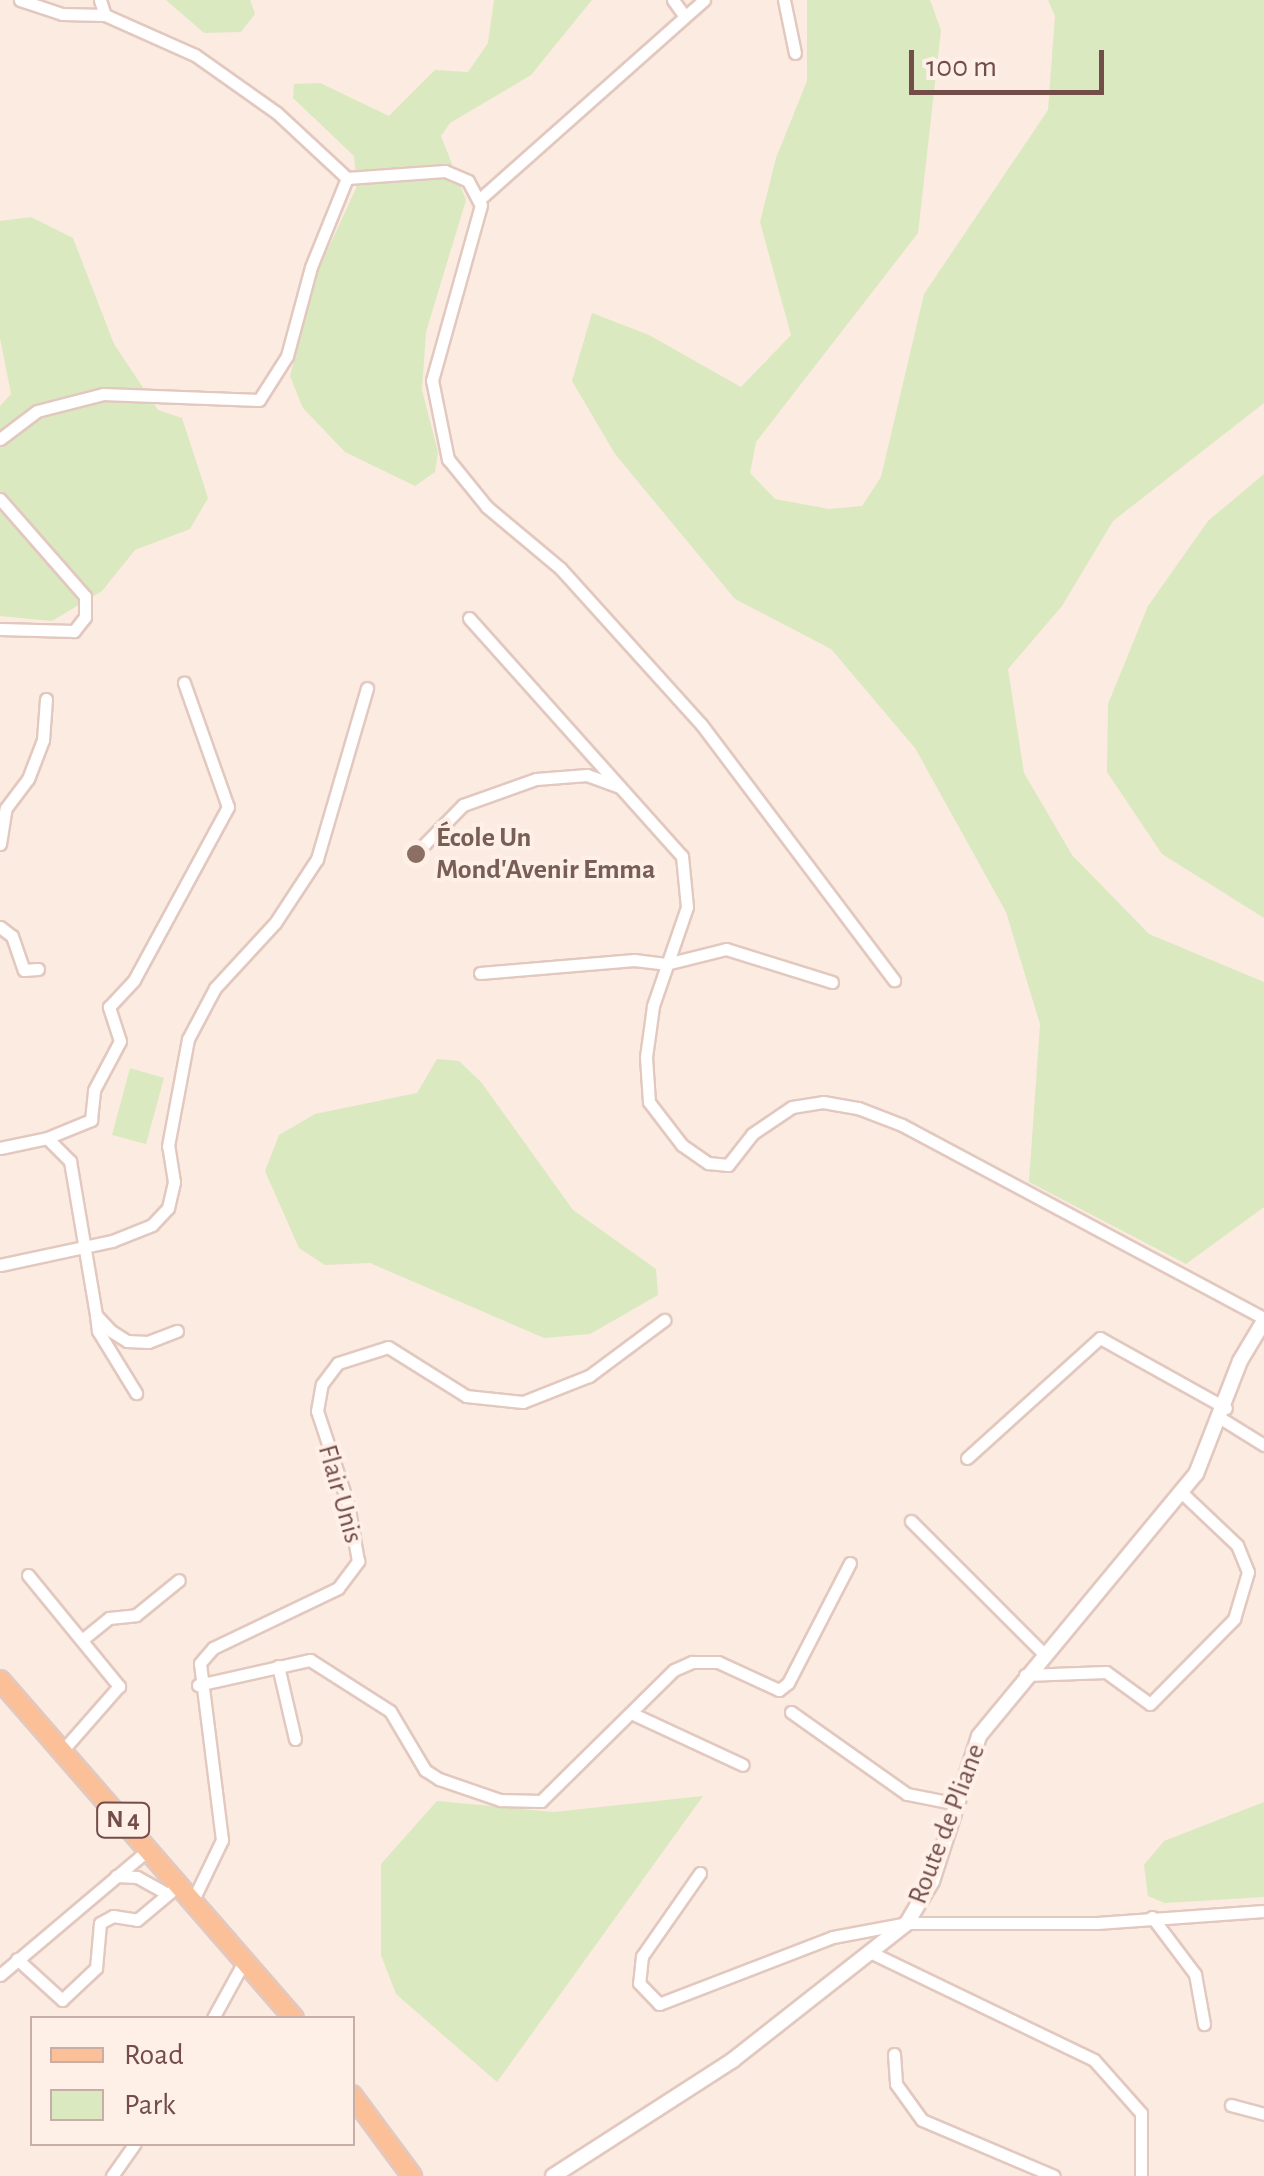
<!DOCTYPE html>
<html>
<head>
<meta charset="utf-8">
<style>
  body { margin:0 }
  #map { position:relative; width:1264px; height:2176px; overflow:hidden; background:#fcebe0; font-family:"Alegreya Sans",sans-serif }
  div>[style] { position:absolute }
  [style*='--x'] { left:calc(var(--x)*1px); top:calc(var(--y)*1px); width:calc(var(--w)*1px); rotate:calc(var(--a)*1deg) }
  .green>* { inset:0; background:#dae9bf }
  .roads { filter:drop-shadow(2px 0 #e2c8bf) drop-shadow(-2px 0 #e2c8bf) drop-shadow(0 2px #e2c8bf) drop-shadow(0 -2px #e2c8bf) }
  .minor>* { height:11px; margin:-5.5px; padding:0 5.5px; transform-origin:5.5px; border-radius:5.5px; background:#fff }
  .tertiary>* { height:14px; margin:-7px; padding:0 7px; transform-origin:7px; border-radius:7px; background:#fff }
  .primary>* { height:18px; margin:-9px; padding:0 9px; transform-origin:9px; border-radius:9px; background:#fcc098 }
  .dots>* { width:28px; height:28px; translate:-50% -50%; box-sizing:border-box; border:5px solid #fff0e7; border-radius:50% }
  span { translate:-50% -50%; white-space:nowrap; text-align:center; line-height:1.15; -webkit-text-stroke:8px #fff0e7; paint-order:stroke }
  .shield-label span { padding:2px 8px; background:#fff0e7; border:2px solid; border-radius:8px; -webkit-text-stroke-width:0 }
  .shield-label { font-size:25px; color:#734d48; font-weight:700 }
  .education-label { font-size:28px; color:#785e54; font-weight:700 }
  .left { translate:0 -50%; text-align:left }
  .street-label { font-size:28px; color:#734d48 }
  .legend { position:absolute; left:30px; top:2016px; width:325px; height:130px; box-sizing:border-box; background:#fff0e7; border:2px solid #c7afa7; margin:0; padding:12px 18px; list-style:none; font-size:30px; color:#734d48 }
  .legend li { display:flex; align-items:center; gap:20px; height:50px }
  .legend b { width:50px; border:2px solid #c7afa7 }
  .scale { position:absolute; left:909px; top:50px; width:195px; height:45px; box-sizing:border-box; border:5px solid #734d48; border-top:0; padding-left:12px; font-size:30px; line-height:35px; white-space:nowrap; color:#734d48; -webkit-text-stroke:8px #fff0e7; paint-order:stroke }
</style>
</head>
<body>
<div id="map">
  <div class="green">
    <i style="clip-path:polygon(166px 0,250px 0,255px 14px,241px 32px,204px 33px)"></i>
    <i style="clip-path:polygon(494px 0,592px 0,531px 75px,450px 123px,441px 136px,466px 200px,426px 332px,422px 390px,438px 452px,435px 472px,415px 486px,345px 452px,303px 408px,290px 376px,317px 273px,357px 186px,354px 156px,293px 98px,294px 84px,320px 83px,389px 116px,435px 70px,468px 72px,488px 43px)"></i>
    <i style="clip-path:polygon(807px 0,930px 0,941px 30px,918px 233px,756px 442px,750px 473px,775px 499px,829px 509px,862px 506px,881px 477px,924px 294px,1048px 110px,1055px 16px,1048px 0,1264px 0,1264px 403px,1113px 521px,1062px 606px,1008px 669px,1024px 773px,1072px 855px,1149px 934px,1264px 982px,1264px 1207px,1186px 1264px,1029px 1182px,1040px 1024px,1006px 912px,915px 748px,831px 649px,735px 599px,615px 454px,572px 381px,592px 313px,649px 335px,741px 387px,791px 335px,760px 222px,776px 158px,807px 81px)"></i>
    <i style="clip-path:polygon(31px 217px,73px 238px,114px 344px,158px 410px,182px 418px,208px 498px,190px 529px,135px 550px,102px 591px,52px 621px,0 616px,0 406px,11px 394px,0 338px,0 221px)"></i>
    <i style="clip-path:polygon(1264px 474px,1264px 918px,1162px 854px,1107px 772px,1108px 704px,1148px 606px,1208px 521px)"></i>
    <i style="clip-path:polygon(437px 1059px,459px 1061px,481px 1082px,573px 1210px,656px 1269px,658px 1295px,590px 1334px,544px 1338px,370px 1263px,325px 1265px,299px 1248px,265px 1171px,279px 1135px,315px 1114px,417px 1093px)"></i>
    <i style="clip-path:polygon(130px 1068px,164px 1078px,146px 1144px,112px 1135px)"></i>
    <i style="clip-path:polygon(703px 1796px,497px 2082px,396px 1994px,381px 1955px,381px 1864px,437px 1801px,554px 1812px)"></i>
    <i style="clip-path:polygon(1264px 1802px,1264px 1897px,1165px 1903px,1148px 1896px,1144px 1865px,1164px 1841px)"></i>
  </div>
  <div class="roads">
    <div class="minor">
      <i style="--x:20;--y:0;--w:44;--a:18.4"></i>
      <i style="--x:62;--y:14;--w:43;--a:1.3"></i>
      <i style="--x:100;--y:0;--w:16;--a:72"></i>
      <i style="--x:105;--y:15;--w:98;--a:24"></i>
      <i style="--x:195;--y:55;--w:100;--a:35.3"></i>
      <i style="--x:277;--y:113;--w:96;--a:42.9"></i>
      <i style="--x:347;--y:178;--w:98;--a:-4.1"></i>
      <i style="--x:445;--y:171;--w:25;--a:23"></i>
      <i style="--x:468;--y:181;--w:27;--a:62"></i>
      <i style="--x:481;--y:205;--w:182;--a:105.6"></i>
      <i style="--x:432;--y:380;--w:81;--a:78.6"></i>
      <i style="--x:448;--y:459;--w:62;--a:50.9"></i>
      <i style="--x:487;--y:507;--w:95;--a:39.9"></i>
      <i style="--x:560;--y:568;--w:210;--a:47.9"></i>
      <i style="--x:701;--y:724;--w:321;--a:53"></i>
      <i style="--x:673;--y:0;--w:17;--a:54"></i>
      <i style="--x:784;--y:0;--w:54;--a:78.3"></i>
      <i style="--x:481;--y:198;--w:298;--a:-41.6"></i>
      <i style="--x:0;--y:439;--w:46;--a:-37.1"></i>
      <i style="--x:37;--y:411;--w:68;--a:-14.4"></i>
      <i style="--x:103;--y:394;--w:156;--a:2.2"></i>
      <i style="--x:259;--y:400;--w:52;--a:-57.5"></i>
      <i style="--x:287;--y:356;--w:92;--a:-74.9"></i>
      <i style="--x:311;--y:267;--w:96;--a:-68"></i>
      <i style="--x:0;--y:499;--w:129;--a:48.8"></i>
      <i style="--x:85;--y:596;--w:21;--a:90"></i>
      <i style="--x:85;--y:617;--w:18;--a:128"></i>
      <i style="--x:74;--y:631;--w:74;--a:-178.5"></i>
      <i style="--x:469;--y:618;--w:319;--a:48.2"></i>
      <i style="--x:682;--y:856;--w:51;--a:84.4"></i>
      <i style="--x:687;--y:907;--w:105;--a:109"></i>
      <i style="--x:653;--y:1006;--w:51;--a:97.8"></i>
      <i style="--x:646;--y:1057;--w:45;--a:86.2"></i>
      <i style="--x:649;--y:1102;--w:54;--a:52.5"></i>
      <i style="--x:682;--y:1145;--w:32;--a:35"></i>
      <i style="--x:708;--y:1163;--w:20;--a:6"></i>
      <i style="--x:728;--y:1165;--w:39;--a:-52"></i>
      <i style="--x:752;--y:1134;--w:48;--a:-34"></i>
      <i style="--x:792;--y:1107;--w:31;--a:-9"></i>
      <i style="--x:823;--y:1102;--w:36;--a:10"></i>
      <i style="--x:858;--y:1108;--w:47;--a:21.1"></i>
      <i style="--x:902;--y:1125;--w:410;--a:28.1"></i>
      <i style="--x:0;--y:844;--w:36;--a:-81"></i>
      <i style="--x:6;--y:808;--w:36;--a:-53"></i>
      <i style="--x:28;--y:779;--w:42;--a:-69"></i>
      <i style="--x:43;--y:740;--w:41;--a:-85.8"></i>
      <i style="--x:412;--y:857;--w:73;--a:-45.6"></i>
      <i style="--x:463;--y:805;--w:77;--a:-19.6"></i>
      <i style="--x:536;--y:779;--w:51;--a:-4.5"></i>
      <i style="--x:587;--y:775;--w:35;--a:20"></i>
      <i style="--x:0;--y:927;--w:15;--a:37"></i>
      <i style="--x:12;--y:936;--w:36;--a:71"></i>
      <i style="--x:24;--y:970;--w:14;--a:-4"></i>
      <i style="--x:480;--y:973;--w:155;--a:-4.8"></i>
      <i style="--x:634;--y:960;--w:32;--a:7"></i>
      <i style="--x:666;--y:964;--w:62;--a:-14"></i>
      <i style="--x:726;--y:949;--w:111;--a:17.3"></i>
      <i style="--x:47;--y:1138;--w:48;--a:-22.2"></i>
      <i style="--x:91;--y:1120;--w:30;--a:-84"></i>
      <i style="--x:94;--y:1090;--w:55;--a:-62"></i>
      <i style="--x:120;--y:1041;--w:36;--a:-108"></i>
      <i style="--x:109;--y:1007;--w:37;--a:-47"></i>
      <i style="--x:134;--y:980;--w:197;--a:-61.5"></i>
      <i style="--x:228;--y:807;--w:132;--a:-109.5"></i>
      <i style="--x:0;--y:1148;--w:48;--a:-12"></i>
      <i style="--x:47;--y:1138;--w:33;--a:45"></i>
      <i style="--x:70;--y:1161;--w:156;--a:80.4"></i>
      <i style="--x:96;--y:1315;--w:22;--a:47"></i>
      <i style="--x:111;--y:1331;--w:19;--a:32"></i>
      <i style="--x:127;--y:1341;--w:21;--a:3"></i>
      <i style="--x:148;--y:1342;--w:31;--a:-21"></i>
      <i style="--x:0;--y:1265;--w:115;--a:-12.1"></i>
      <i style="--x:112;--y:1241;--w:43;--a:-21.8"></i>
      <i style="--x:152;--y:1225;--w:23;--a:-47"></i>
      <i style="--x:168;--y:1208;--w:27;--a:-77"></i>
      <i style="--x:174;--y:1182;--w:36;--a:-99"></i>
      <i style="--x:168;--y:1146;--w:109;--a:-79.4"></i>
      <i style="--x:188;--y:1039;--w:58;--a:-62.1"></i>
      <i style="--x:215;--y:988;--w:88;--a:-47.3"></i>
      <i style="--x:275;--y:923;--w:77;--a:-56.7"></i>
      <i style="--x:317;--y:859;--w:178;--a:-73.7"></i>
      <i style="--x:96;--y:1315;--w:16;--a:83"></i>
      <i style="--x:98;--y:1331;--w:73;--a:58.5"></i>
      <i style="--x:1222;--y:1419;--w:49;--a:31.8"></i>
      <i style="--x:967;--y:1458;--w:179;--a:-42.1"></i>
      <i style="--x:1100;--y:1338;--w:144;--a:29.1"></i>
      <i style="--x:911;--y:1521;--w:188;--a:45"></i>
      <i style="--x:28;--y:1575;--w:144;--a:50.7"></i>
      <i style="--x:119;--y:1686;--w:86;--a:131.2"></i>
      <i style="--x:83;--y:1639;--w:33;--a:-39"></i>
      <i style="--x:109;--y:1618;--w:27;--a:-6"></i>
      <i style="--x:136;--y:1615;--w:55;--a:-39.1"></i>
      <i style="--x:278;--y:1666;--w:75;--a:76.9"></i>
      <i style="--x:1025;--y:1675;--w:81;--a:-2.1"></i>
      <i style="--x:1106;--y:1672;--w:54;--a:36"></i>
      <i style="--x:1150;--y:1704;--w:120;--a:-45.3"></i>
      <i style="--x:1234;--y:1619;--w:49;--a:-73.4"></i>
      <i style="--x:1248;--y:1572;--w:29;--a:-112"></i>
      <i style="--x:1237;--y:1545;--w:77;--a:-136.6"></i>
      <i style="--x:198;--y:1685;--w:115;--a:-12.6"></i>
      <i style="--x:310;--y:1660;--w:95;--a:32.5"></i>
      <i style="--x:390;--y:1711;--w:69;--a:59.3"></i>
      <i style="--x:425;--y:1770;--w:17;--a:33"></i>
      <i style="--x:439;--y:1779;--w:65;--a:19"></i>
      <i style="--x:500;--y:1800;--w:41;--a:1.4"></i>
      <i style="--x:541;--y:1801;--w:187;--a:-44.6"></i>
      <i style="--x:674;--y:1670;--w:20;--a:-24"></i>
      <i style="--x:692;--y:1662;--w:26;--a:0"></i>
      <i style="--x:718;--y:1662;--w:67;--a:24.7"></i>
      <i style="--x:779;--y:1690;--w:11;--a:-38"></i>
      <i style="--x:788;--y:1683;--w:135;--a:-62.7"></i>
      <i style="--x:791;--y:1712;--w:142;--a:35.3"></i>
      <i style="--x:907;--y:1794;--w:47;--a:11.1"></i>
      <i style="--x:631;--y:1713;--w:123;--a:24.9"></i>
      <i style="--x:700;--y:1873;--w:101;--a:124.9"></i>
      <i style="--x:642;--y:1956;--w:27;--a:96"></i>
      <i style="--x:639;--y:1983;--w:29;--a:46"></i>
      <i style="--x:659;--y:2004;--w:186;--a:-21.1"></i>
      <i style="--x:833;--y:1937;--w:75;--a:-10.7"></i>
      <i style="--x:907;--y:1923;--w:190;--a:0"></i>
      <i style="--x:1097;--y:1923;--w:167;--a:-4.1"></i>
      <i style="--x:116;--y:1876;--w:21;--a:3"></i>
      <i style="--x:137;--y:1877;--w:35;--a:29"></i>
      <i style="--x:193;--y:1900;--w:67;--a:-64.2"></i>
      <i style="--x:222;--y:1840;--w:178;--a:-97.1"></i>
      <i style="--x:200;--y:1663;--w:20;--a:-49"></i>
      <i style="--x:213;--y:1648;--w:139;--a:-25.6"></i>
      <i style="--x:338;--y:1588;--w:34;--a:-53"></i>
      <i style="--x:358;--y:1561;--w:58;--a:-100"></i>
      <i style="--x:348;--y:1504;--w:98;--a:-108.4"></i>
      <i style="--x:317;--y:1411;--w:27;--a:-80"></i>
      <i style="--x:322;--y:1384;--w:26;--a:-53"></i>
      <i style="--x:338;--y:1363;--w:52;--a:-17.7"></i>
      <i style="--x:388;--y:1347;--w:92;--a:32.1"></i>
      <i style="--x:466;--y:1396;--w:57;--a:6"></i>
      <i style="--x:523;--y:1402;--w:71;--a:-21.5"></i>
      <i style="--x:589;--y:1376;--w:94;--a:-36.7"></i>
      <i style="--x:1152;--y:1917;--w:71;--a:53"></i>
      <i style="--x:1195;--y:1974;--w:51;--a:79.8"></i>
      <i style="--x:872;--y:1953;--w:246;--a:25.7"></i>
      <i style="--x:1094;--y:2060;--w:71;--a:48.4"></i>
      <i style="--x:1141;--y:2113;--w:63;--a:90"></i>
      <i style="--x:17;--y:1959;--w:61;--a:42.3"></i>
      <i style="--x:62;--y:2000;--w:47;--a:-43.3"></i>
      <i style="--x:96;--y:1968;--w:45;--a:-84.9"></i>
      <i style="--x:100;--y:1923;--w:15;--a:-28"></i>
      <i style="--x:113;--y:1916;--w:24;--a:9"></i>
      <i style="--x:137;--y:1920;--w:56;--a:-39.9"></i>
      <i style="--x:0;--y:1975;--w:195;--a:-40.2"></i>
      <i style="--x:213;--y:2018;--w:68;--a:-61.2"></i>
      <i style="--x:894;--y:2054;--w:30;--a:86"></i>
      <i style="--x:896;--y:2084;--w:44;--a:54.2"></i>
      <i style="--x:922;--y:2120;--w:143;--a:23"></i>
      <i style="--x:1231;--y:2105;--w:34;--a:15"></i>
      <i style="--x:112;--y:2176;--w:39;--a:-55"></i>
    </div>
    <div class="tertiary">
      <i style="--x:553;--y:2176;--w:214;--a:-32.8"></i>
      <i style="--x:733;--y:2060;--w:221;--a:-38.2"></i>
      <i style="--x:907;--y:1923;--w:49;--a:-59.2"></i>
      <i style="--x:932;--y:1881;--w:152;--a:-72"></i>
      <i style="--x:979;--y:1736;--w:340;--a:-50.4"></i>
      <i style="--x:1196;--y:1474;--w:121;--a:-68.7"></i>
      <i style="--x:1240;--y:1361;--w:47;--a:-59"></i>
    </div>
    <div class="primary">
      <i style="--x:0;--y:1680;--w:448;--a:49"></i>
      <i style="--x:352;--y:2095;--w:101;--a:53.5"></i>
    </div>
  </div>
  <div class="dots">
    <i style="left:416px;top:854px;background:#8d6e63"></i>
  </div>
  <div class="shield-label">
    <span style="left:123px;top:1820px">N 4</span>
  </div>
  <div class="education-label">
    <span class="left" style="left:436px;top:854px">École Un<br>Mond'Avenir Emma</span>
  </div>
  <div class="street-label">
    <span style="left:340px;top:1494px;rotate:74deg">Flair Unis</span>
    <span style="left:947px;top:1824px;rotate:-69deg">Route de Pliane</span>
  </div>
  <ul class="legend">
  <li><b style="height:12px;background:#fcc098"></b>Road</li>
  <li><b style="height:28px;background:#dae9bf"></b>Park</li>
  </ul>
  <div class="scale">100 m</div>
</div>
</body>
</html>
